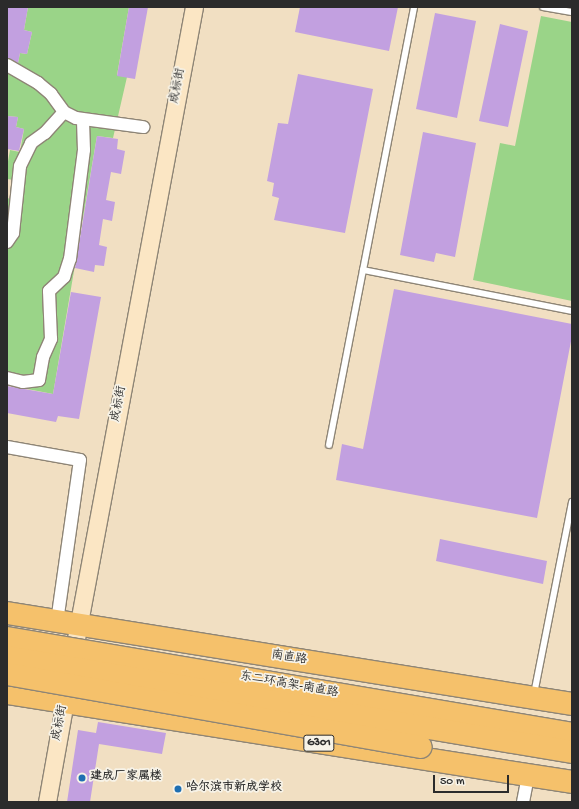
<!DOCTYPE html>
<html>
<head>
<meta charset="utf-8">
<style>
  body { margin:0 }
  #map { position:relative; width:579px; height:809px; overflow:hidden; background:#f1dfc2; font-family:"Gochi Hand","LXGW WenKai TC",sans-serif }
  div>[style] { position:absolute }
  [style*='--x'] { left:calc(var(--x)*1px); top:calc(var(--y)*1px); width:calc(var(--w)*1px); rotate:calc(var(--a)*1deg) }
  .green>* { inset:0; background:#9ad488 }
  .building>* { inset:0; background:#c2a0e0 }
  .roads { filter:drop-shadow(1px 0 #8e8576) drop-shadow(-1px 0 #8e8576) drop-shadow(0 1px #8e8576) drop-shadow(0 -1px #8e8576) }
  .lane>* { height:6px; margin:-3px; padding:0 3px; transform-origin:3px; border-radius:3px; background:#fff }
  .street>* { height:12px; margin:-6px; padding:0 6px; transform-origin:6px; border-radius:6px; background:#fff }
  .secondary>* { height:17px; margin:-8.5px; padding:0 8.5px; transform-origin:8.5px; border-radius:8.5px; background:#fbe6c4 }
  .highway>* { height:22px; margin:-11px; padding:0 11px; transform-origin:11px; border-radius:11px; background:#f5c16b }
  .bridges { filter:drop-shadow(1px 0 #8e8576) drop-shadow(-1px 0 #8e8576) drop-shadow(0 1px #8e8576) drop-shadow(0 -1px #8e8576) }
  .highway-bridge>* { height:22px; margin:-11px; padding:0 11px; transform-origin:11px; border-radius:11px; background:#f5c16b }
  .dots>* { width:11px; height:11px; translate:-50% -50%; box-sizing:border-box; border:2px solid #f7f3e8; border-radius:50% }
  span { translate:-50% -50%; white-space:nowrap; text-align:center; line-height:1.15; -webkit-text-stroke:3.5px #f7f3e8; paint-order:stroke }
  .shield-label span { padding:1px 3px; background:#f7f3e8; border:1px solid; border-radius:3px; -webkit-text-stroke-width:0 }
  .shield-label { font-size:11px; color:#2b2b2b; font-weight:700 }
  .street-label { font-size:12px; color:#2b2b2b }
  .poi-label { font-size:12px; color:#2b2b2b; font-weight:700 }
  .left { translate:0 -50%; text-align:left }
  .frame { position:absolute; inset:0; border:8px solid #2b2b2b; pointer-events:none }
  .scale { position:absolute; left:433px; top:775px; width:76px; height:18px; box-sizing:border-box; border:2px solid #2b2b2b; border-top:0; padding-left:5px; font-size:12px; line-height:14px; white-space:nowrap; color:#2b2b2b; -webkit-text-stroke:3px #f7f3e8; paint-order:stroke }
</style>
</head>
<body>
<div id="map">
  <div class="green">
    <i style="clip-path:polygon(28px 7px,129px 7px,117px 75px,127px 77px,113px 138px,97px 136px,53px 394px,7px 385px,7px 198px,11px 199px,14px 180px,7px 179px,7px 167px,10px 150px,20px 152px,24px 129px,16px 127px,18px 117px,7px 116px,7px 61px,18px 63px,20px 53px,27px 54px,32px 32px,24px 30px)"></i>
    <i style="clip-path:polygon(541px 16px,572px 22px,572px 301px,473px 280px,500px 143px,515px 146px)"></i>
  </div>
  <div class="building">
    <i style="clip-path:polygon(7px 7px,28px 7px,24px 30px,32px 32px,27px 54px,20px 53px,18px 63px,7px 58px)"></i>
    <i style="clip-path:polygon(129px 7px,148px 7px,135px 79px,117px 76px)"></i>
    <i style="clip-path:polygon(300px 7px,398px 7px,389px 51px,295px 32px)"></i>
    <i style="clip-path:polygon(435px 13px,476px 21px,457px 118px,416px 109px)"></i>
    <i style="clip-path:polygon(500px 24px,528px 31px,508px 127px,479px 121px)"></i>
    <i style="clip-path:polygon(298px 74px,373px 89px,345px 233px,274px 220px,279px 198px,272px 196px,274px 183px,267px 181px,278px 123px,288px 124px)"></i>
    <i style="clip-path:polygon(7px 116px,18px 117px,16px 127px,24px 129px,19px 151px,7px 149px)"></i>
    <i style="clip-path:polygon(423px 132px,476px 143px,455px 257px,436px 253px,434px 262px,400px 255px)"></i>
    <i style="clip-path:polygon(97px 136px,118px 139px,117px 149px,125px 151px,121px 174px,111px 172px,106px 200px,115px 202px,112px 221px,103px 219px,99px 245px,107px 247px,104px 266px,95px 265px,94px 272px,75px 268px)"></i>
    <i style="clip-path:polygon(394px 289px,572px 324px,572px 336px,537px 518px,336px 480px,342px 444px,363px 449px)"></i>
    <i style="clip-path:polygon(71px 292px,101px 297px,79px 419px,58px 416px,56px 422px,7px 413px,7px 386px,53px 394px)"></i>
    <i style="clip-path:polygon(440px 539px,547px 561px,543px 584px,436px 561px)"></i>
    <i style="clip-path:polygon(98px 722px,166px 733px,162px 754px,99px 744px,90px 802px,67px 802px,78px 730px,96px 733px)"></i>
  </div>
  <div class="roads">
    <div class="lane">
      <i style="--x:543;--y:7;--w:29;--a:10"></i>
      <i style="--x:363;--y:270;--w:213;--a:11.1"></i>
      <i style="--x:329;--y:445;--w:446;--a:-79"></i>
      <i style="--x:534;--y:694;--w:196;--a:-78.8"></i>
    </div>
    <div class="street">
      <i style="--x:7;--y:65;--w:36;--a:30"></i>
      <i style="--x:38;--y:83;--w:17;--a:40"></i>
      <i style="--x:51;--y:94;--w:22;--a:54"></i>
      <i style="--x:64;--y:112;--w:13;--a:27"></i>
      <i style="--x:76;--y:118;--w:68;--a:7.7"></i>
      <i style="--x:7;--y:242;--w:11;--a:-56"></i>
      <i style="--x:13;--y:233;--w:67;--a:-84"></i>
      <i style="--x:20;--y:166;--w:25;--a:-64"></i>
      <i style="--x:31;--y:143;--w:17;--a:-36"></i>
      <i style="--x:45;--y:133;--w:28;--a:-48"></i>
      <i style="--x:7;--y:378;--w:16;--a:14"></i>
      <i style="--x:23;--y:382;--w:16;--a:-7"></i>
      <i style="--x:39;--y:380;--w:23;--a:-80"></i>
      <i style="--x:43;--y:357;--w:20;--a:-66"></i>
      <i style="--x:51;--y:339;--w:48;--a:-92.4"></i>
      <i style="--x:49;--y:291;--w:21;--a:-43"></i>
      <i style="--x:64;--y:277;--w:19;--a:-72"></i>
      <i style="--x:70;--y:259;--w:110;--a:-82.7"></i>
      <i style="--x:84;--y:150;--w:28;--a:-92"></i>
      <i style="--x:7;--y:447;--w:74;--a:10.1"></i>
      <i style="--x:80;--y:460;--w:164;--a:98.1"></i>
      <i style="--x:523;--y:802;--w:26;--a:-79"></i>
    </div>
    <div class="secondary">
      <i style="--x:72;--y:660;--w:664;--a:-79.42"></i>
      <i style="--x:47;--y:802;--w:114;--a:-79.9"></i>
    </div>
    <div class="highway">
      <i style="--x:7;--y:613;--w:572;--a:9.15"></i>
      <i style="--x:7;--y:693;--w:572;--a:8.95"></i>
    </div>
  </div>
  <div class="bridges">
    <div class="highway-bridge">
      <i style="--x:7;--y:638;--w:573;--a:9.64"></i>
      <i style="--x:7;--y:657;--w:573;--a:9.54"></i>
      <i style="--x:7;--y:674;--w:420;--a:10"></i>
    </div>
  </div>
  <div class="dots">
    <i style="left:82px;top:778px;background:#1f6fb2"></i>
    <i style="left:178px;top:789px;background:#1f6fb2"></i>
  </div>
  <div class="shield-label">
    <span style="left:319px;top:743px">G301</span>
  </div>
  <div class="street-label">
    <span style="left:179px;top:86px;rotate:-79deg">成标街</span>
    <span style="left:120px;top:404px;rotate:-79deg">成标街</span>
    <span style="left:289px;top:659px;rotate:9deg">南直路</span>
    <span style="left:289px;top:686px;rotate:10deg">东二环高架-南直路</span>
    <span style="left:61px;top:723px;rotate:-79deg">成标街</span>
  </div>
  <div class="poi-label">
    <span class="left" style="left:90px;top:778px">建成厂家属楼</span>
    <span class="left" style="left:186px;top:789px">哈尔滨市新成学校</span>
  </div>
  <div class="frame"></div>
  <div class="scale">50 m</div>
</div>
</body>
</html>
